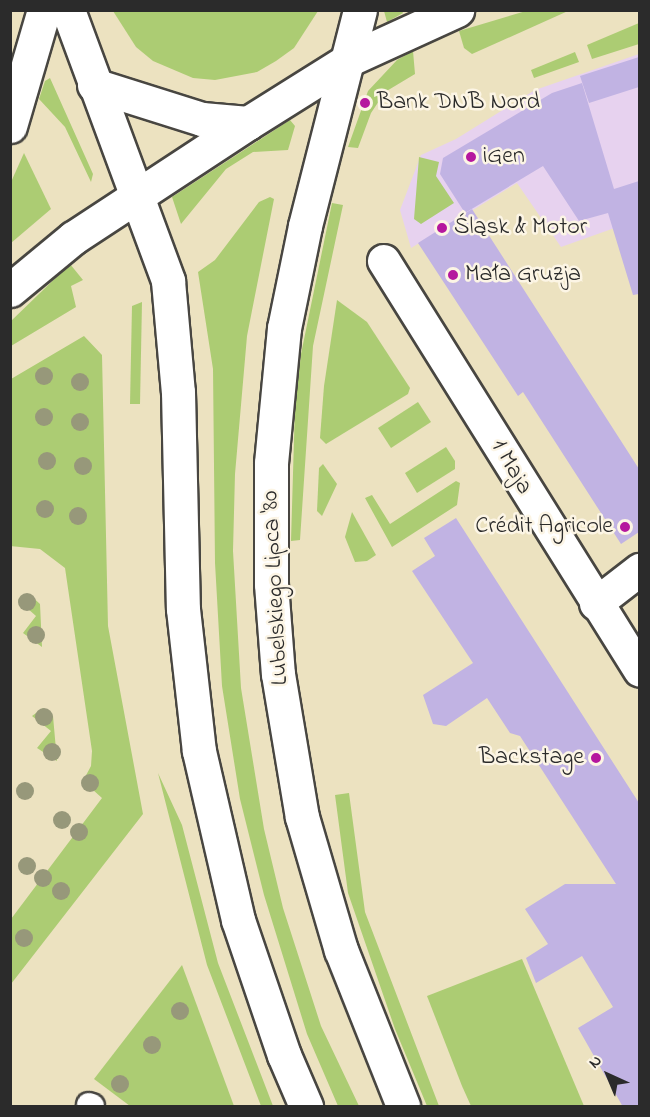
<!DOCTYPE html>
<html>
<head>
<meta charset="utf-8">
<style>
  body { margin:0 }
  #map { position:relative; width:650px; height:1117px; overflow:hidden; background:#ece2c0; font-family:"Indie Flower",sans-serif }
  div>[style] { position:absolute }
  [style*='--x'] { left:calc(var(--x)*1px); top:calc(var(--y)*1px); width:calc(var(--w)*1px); rotate:calc(var(--a)*1deg) }
  .built>* { inset:0; background:#e7d2ef }
  .green>* { inset:0; background:#accc73 }
  .building>* { inset:0; background:#c1b3e3 }
  .roads { filter:drop-shadow(2px 0 #484641) drop-shadow(-2px 0 #484641) drop-shadow(0 2px #484641) drop-shadow(0 -2px #484641) }
  .pedestrian>* { height:24px; margin:-12px; padding:0 12px; transform-origin:12px; border-radius:12px; background:#fff }
  .minor>* { height:32px; margin:-16px; padding:0 16px; transform-origin:16px; border-radius:16px; background:#fff }
  .tertiary>* { height:33px; margin:-16.5px; padding:0 16.5px; transform-origin:16.5px; border-radius:16.5px; background:#fff }
  .secondary>* { height:33px; margin:-16.5px; padding:0 16.5px; transform-origin:16.5px; border-radius:16.5px; background:#fff }
  .trees>* { width:18px; height:18px; margin:-9px; border-radius:50%; background:#97987a }
  .dots>* { width:16px; height:16px; translate:-50% -50%; box-sizing:border-box; border:3px solid #fcf5e5; border-radius:50% }
  span { translate:-50% -50%; white-space:nowrap; text-align:center; line-height:1.15; -webkit-text-stroke:5px #fcf5e5; paint-order:stroke }
  .poi-label { font-size:24px; color:#2b2b2b }
  .left { translate:0 -50%; text-align:left }
  .right { translate:-100% -50%; text-align:right }
  .street-label { font-size:24px; color:#2b2b2b }
  .frame { position:absolute; inset:0; border:12px solid #2b2b2b; pointer-events:none }
  .north { position:absolute; left:578px; top:1045px; width:60px; height:60px; -webkit-text-stroke:4px #fcf5e5; paint-order:stroke; rotate:316deg; font-size:16px; font-weight:700; line-height:24px; text-align:center; color:#2b2b2b }
  .north::after { content:''; display:block; margin:auto; width:21px; height:27px; background:#2b2b2b; clip-path:polygon(50% 0,100% 100%,50% 72%,0 100%) }
</style>
</head>
<body>
<div id="map">
  <div class="built">
    <i style="clip-path:polygon(639px 54px,639px 235px,628px 238px,623px 225px,561px 247px,517px 183px,411px 248px,400px 210px,421px 155px,456px 139px,535px 90px)"></i>
  </div>
  <div class="green">
    <i style="clip-path:polygon(113px 11px,318px 11px,294px 48px,276px 61px,257px 72px,215px 80px,193px 78px,153px 61px,136px 47px)"></i>
    <i style="clip-path:polygon(384px 11px,402px 11px,403px 13px,387px 22px)"></i>
    <i style="clip-path:polygon(526px 11px,568px 11px,472px 54px,464px 48px,459px 31px)"></i>
    <i style="clip-path:polygon(639px 23px,639px 44px,592px 59px,587px 45px)"></i>
    <i style="clip-path:polygon(413px 51px,415px 74px,385px 92px,371px 113px,358px 148px,348px 147px,368px 91px,397px 60px)"></i>
    <i style="clip-path:polygon(575px 52px,579px 62px,534px 78px,531px 70px)"></i>
    <i style="clip-path:polygon(50px 78px,93px 174px,91px 182px,65px 127px,39px 99px,45px 81px)"></i>
    <i style="clip-path:polygon(290px 120px,295px 126px,288px 150px,253px 152px,226px 169px,181px 224px,172px 197px)"></i>
    <i style="clip-path:polygon(24px 153px,51px 209px,11px 243px,11px 182px)"></i>
    <i style="clip-path:polygon(419px 157px,439px 162px,436px 176px,454px 203px,421px 224px,414px 219px)"></i>
    <i style="clip-path:polygon(270px 197px,274px 199px,247px 336px,235px 474px,233px 551px,241px 688px,264px 829px,283px 908px,321px 1026px,359px 1106px,338px 1106px,307px 1034px,264px 895px,240px 799px,222px 686px,215px 563px,213px 369px,198px 272px,215px 260px,259px 202px)"></i>
    <i style="clip-path:polygon(332px 203px,343px 205px,313px 346px,300px 540px,291px 541px,295px 406px,301px 354px)"></i>
    <i style="clip-path:polygon(70px 264px,83px 280px,71px 286px,76px 307px,11px 346px,11px 321px)"></i>
    <i style="clip-path:polygon(337px 300px,367px 322px,410px 388px,408px 394px,326px 444px,320px 438px,324px 386px)"></i>
    <i style="clip-path:polygon(142px 302px,140px 404px,130px 404px,132px 306px)"></i>
    <i style="clip-path:polygon(84px 336px,102px 355px,108px 626px,143px 814px,11px 984px,11px 919px,102px 798px,83px 781px,91px 766px,92px 751px,65px 568px,40px 549px,10px 546px,11px 379px)"></i>
    <i style="clip-path:polygon(418px 402px,431px 422px,391px 448px,378px 428px)"></i>
    <i style="clip-path:polygon(446px 447px,455px 461px,455px 469px,417px 493px,405px 473px)"></i>
    <i style="clip-path:polygon(323px 464px,337px 484px,322px 516px,317px 511px,319px 468px)"></i>
    <i style="clip-path:polygon(456px 481px,460px 483px,457px 505px,392px 547px,365px 498px,372px 495px,390px 524px)"></i>
    <i style="clip-path:polygon(352px 512px,376px 555px,367px 561px,355px 562px,345px 537px)"></i>
    <i style="clip-path:polygon(29px 594px,40px 604px,42px 647px,23px 633px,36px 616px,18px 600px)"></i>
    <i style="clip-path:polygon(43px 708px,53px 716px,57px 761px,37px 748px,51px 731px,32px 716px)"></i>
    <i style="clip-path:polygon(158px 773px,182px 825px,218px 963px,273px 1106px,261px 1106px,207px 965px)"></i>
    <i style="clip-path:polygon(349px 793px,365px 912px,439px 1106px,427px 1106px,395px 1029px,348px 893px,335px 795px)"></i>
    <i style="clip-path:polygon(522px 959px,584px 1106px,471px 1106px,462px 1086px,427px 996px)"></i>
    <i style="clip-path:polygon(182px 965px,234px 1106px,130px 1106px,94px 1079px)"></i>
  </div>
  <div class="building">
    <i style="clip-path:polygon(639px 57px,639px 87px,589px 103px,580px 76px)"></i>
    <i style="clip-path:polygon(582px 83px,614px 189px,639px 181px,639px 294px,633px 295px,608px 213px,579px 221px,543px 166px,465px 213px,440px 174px,443px 158px,552px 93px)"></i>
    <i style="clip-path:polygon(472px 209px,639px 469px,639px 532px,621px 544px,523px 392px,518px 396px,418px 243px)"></i>
    <i style="clip-path:polygon(456px 518px,639px 803px,639px 1107px,623px 1107px,578px 1028px,613px 1007px,582px 956px,536px 983px,526px 958px,548px 944px,525px 909px,565px 884px,616px 884px,520px 736px,510px 733px,487px 698px,446px 726px,433px 724px,423px 695px,473px 663px,412px 571px,435px 556px,424px 538px)"></i>
  </div>
  <div class="roads">
    <div class="pedestrian">
      <i style="--x:89;--y:1105;--w:3;--a:18"></i>
    </div>
    <div class="minor">
      <i style="--x:384;--y:261;--w:483;--a:58"></i>
      <i style="--x:596;--y:604;--w:56;--a:-37.7"></i>
    </div>
    <div class="tertiary">
      <i style="--x:94;--y:85;--w:113;--a:17.5"></i>
      <i style="--x:202;--y:119;--w:46;--a:5"></i>
      <i style="--x:10;--y:126;--w:121;--a:-73.7"></i>
      <i style="--x:10;--y:290;--w:82;--a:-39.5"></i>
      <i style="--x:73;--y:238;--w:209;--a:-33.3"></i>
      <i style="--x:248;--y:123;--w:120;--a:-32.1"></i>
      <i style="--x:350;--y:59;--w:118;--a:-24.6"></i>
    </div>
    <div class="secondary">
      <i style="--x:68;--y:10;--w:289;--a:69.7"></i>
      <i style="--x:168;--y:281;--w:111;--a:84.9"></i>
      <i style="--x:178;--y:392;--w:217;--a:88.7"></i>
      <i style="--x:183;--y:609;--w:143;--a:83.6"></i>
      <i style="--x:199;--y:751;--w:173;--a:77"></i>
      <i style="--x:238;--y:920;--w:143;--a:71.2"></i>
      <i style="--x:284;--y:1055;--w:56;--a:66.7"></i>
      <i style="--x:360;--y:10;--w:223;--a:104.3"></i>
      <i style="--x:305;--y:226;--w:104;--a:101.6"></i>
      <i style="--x:284;--y:328;--w:136;--a:95.5"></i>
      <i style="--x:271;--y:463;--w:121;--a:90"></i>
      <i style="--x:271;--y:584;--w:90;--a:85.6"></i>
      <i style="--x:278;--y:674;--w:145;--a:80.5"></i>
      <i style="--x:302;--y:817;--w:139;--a:73.7"></i>
      <i style="--x:341;--y:950;--w:168;--a:68.3"></i>
    </div>
  </div>
  <div class="trees">
    <i style="left:44px;top:376px"></i>
    <i style="left:80px;top:382px"></i>
    <i style="left:44px;top:417px"></i>
    <i style="left:80px;top:422px"></i>
    <i style="left:47px;top:461px"></i>
    <i style="left:83px;top:466px"></i>
    <i style="left:45px;top:509px"></i>
    <i style="left:78px;top:516px"></i>
    <i style="left:27px;top:602px"></i>
    <i style="left:36px;top:635px"></i>
    <i style="left:44px;top:717px"></i>
    <i style="left:52px;top:752px"></i>
    <i style="left:90px;top:783px"></i>
    <i style="left:25px;top:791px"></i>
    <i style="left:62px;top:820px"></i>
    <i style="left:79px;top:832px"></i>
    <i style="left:27px;top:866px"></i>
    <i style="left:43px;top:878px"></i>
    <i style="left:61px;top:891px"></i>
    <i style="left:24px;top:938px"></i>
    <i style="left:180px;top:1011px"></i>
    <i style="left:152px;top:1045px"></i>
    <i style="left:120px;top:1084px"></i>
  </div>
  <div class="dots">
    <i style="left:365px;top:103px;background:#b5179e"></i>
    <i style="left:471px;top:157px;background:#b5179e"></i>
    <i style="left:442px;top:228px;background:#b5179e"></i>
    <i style="left:453px;top:275px;background:#b5179e"></i>
    <i style="left:625px;top:527px;background:#b5179e"></i>
    <i style="left:596px;top:758px;background:#b5179e"></i>
  </div>
  <div class="poi-label">
    <span class="left" style="left:377px;top:103px">Bank DNB Nord</span>
    <span class="left" style="left:483px;top:157px">iGen</span>
    <span class="left" style="left:454px;top:228px">Śląsk &amp; Motor</span>
    <span class="left" style="left:465px;top:275px">Mała Gruzja</span>
    <span class="right" style="left:613px;top:527px">Crédit Agricole</span>
    <span class="right" style="left:584px;top:758px">Backstage</span>
  </div>
  <div class="street-label">
    <span style="left:511px;top:467px;rotate:60deg">1 Maja</span>
    <span style="left:276px;top:588px;rotate:-93deg">Lubelskiego Lipca '80</span>
  </div>
  <div class="frame"></div>
  <div class="north">N</div>
</div>
</body>
</html>
